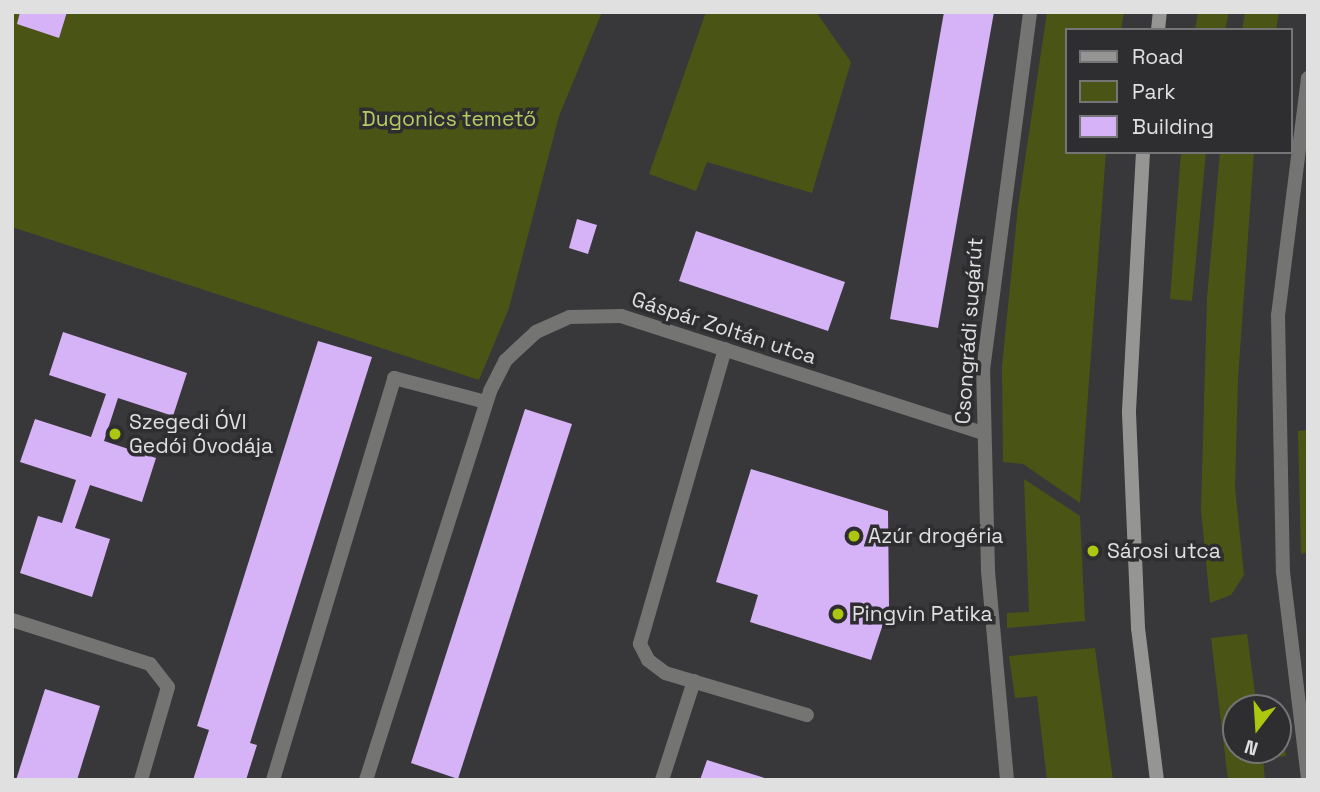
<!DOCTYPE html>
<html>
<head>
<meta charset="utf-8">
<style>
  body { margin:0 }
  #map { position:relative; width:1320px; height:792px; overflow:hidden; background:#38373a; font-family:"Space Grotesk",sans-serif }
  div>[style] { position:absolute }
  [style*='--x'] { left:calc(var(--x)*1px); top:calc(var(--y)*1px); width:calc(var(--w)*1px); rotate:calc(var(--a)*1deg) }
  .green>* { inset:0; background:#4a5515 }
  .building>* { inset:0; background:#d6b2f7 }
  .service>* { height:14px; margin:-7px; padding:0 7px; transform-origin:7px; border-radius:7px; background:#747473 }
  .minor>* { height:14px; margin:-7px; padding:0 7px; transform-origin:7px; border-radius:7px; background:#747473 }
  .secondary>* { height:14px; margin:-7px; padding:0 7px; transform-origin:7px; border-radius:7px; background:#959693 }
  .dots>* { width:19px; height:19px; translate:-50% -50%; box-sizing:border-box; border:4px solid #2e2d30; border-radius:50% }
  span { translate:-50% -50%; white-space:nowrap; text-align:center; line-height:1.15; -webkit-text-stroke:7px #2e2d30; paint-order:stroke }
  .park-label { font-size:21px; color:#b7cc64 }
  .street-label { font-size:21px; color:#e0e0e1 }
  .poi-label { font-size:21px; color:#e0e0e1 }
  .left { translate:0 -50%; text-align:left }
  .frame { position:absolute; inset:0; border:14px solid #e0e0e1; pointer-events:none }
  .legend { position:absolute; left:1065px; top:28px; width:228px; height:126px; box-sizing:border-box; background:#2e2d30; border:2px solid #757577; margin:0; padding:9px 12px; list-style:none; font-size:21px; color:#e0e0e1 }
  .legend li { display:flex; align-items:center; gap:14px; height:35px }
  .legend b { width:35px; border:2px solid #757577 }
  .north { position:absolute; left:1222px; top:694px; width:70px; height:70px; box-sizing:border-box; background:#2e2d30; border:2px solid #757577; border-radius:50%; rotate:197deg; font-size:19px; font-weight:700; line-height:28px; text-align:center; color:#e0e0e1 }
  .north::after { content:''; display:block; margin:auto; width:24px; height:32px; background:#adc610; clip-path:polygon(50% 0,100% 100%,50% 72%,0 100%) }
</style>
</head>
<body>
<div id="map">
  <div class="green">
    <i style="clip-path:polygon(12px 12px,602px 12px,559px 116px,509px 308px,479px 380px,12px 227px)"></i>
    <i style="clip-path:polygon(706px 12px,816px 12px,851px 62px,812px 193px,707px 162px,696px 191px,649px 174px)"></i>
    <i style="clip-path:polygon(1047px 12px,1124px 12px,1121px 30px,1066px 30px,1066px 152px,1106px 152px,1080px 503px,1023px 464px,1003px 462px,1002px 366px,1018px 207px)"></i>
    <i style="clip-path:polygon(1198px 12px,1229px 12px,1225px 30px,1195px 30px)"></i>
    <i style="clip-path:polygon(1245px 12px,1279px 12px,1276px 30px,1242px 30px)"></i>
    <i style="clip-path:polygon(1181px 152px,1206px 152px,1192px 301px,1170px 299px)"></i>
    <i style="clip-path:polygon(1220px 152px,1254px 152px,1238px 379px,1235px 487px,1244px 575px,1231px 595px,1210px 603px,1201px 510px,1207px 298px)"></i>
    <i style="clip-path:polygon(1308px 430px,1308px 552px,1301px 554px,1298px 431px)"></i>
    <i style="clip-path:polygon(1024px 479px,1080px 516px,1085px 621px,1007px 628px,1007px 613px,1029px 612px)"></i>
    <i style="clip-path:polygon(1247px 634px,1257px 708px,1236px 708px,1236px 750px,1278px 750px,1284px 744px,1286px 756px,1263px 759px,1265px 780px,1228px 780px,1211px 638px)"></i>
    <i style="clip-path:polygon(1095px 648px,1113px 780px,1047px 780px,1037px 696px,1015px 698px,1009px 656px)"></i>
  </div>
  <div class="building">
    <i style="clip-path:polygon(20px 12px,67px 12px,59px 38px,17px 24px)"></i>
    <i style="clip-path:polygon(944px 12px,994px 12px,938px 328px,890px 319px)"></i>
    <i style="clip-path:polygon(577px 219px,597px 225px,588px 254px,569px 248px)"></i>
    <i style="clip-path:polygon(696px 231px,845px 282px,828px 331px,679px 281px)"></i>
    <i style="clip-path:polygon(63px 332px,187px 373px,173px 416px,118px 398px,104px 441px,156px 458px,142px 502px,90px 485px,75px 528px,110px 539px,92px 597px,20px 573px,38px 516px,62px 523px,76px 480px,20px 462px,35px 419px,91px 437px,106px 394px,49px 375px)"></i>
    <i style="clip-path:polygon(318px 341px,372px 357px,250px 743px,257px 745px,246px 780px,193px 780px,209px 730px,197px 726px)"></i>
    <i style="clip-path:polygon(525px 409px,572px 424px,458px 779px,411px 763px)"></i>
    <i style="clip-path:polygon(751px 469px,888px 511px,889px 606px,871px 660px,750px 622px,758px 595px,716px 582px)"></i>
    <i style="clip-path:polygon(45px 689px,100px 706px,77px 780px,16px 780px)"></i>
    <i style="clip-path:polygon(707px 760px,768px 779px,768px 780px,700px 780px)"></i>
  </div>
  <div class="service">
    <i style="--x:12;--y:620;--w:145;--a:17.7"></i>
    <i style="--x:150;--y:664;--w:29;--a:52"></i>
    <i style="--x:168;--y:687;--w:97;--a:106.2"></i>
  </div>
  <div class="minor">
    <i style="--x:1308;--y:78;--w:239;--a:97.2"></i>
    <i style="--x:1278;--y:315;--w:257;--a:88.9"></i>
    <i style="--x:1283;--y:572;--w:208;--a:83.1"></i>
    <i style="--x:725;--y:349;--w:307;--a:106.1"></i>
    <i style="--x:640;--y:644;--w:18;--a:63"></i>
    <i style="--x:648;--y:660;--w:21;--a:37"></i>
    <i style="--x:665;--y:673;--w:148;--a:16.5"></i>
    <i style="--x:273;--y:780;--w:420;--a:-73.2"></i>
    <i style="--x:394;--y:378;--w:95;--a:14.6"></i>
    <i style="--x:366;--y:780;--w:408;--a:-72.3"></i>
    <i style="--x:490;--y:391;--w:34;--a:-63"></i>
    <i style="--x:505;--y:361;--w:42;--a:-43.1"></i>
    <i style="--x:536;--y:332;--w:37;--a:-24"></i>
    <i style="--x:570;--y:317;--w:51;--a:-1.1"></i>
    <i style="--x:621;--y:316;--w:380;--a:17.9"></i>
    <i style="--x:662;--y:780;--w:104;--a:-72.1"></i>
    <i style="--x:1007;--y:780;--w:211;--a:-95.2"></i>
    <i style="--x:988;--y:570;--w:200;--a:-91.4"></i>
    <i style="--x:983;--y:370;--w:361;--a:-82.5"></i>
  </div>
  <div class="secondary">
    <i style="--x:1158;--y:30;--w:18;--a:-84"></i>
    <i style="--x:1143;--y:152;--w:261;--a:93.1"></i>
    <i style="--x:1129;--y:413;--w:215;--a:87.6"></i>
    <i style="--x:1138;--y:628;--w:153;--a:82.9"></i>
  </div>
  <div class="dots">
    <i style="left:115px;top:434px;background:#adc610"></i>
    <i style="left:854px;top:536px;background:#adc610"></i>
    <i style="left:1093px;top:551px;background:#adc610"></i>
    <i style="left:838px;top:614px;background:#adc610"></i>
  </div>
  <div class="park-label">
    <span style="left:449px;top:119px">Dugonics temető</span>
  </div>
  <div class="street-label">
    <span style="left:724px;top:328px;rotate:18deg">Gáspár Zoltán utca</span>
    <span style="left:969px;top:331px;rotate:-86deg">Csongrádi sugárút</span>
  </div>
  <div class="poi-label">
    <span class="left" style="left:129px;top:434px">Szegedi ÓVI<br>Gedói Óvodája</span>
    <span class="left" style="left:868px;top:536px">Azúr drogéria</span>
    <span class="left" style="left:1107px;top:551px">Sárosi utca</span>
    <span class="left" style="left:852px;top:614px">Pingvin Patika</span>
  </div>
  <div class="frame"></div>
  <ul class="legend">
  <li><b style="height:9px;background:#959693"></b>Road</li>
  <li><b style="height:19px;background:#4a5515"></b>Park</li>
  <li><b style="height:19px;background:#d6b2f7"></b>Building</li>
  </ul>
  <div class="north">N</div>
</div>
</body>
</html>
